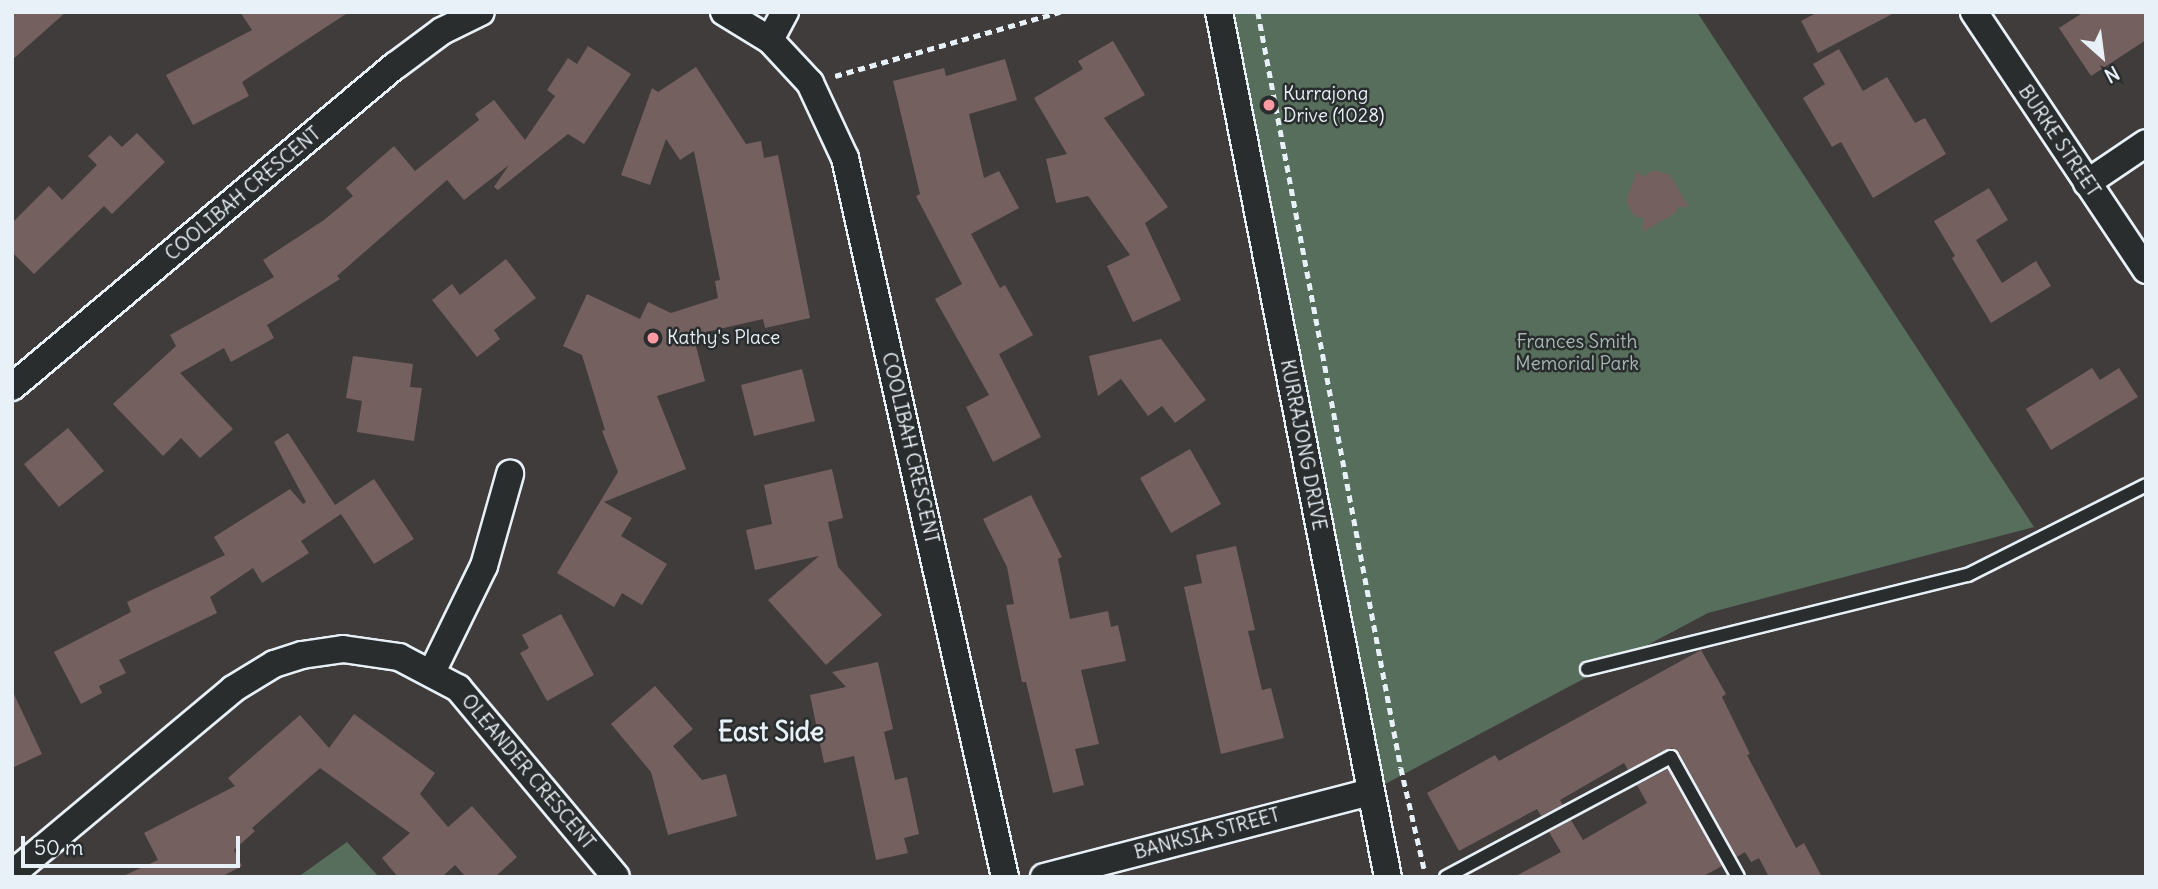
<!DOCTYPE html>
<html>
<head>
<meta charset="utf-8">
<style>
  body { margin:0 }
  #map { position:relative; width:2158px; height:889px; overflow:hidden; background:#403c3c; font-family:Delius,sans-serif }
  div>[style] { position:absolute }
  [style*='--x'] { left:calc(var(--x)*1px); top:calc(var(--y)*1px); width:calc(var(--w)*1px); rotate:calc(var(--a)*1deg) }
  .green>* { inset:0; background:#566e5b }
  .building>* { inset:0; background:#74605e }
  .path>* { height:4.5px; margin-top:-2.25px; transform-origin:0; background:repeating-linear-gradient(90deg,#e8f1f8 0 7px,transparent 0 12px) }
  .roads { filter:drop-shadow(2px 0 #e8f1f8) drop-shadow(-2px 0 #e8f1f8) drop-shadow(0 2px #e8f1f8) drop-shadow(0 -2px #e8f1f8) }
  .lane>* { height:12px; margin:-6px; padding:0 6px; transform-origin:6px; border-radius:6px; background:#2a2d2e }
  .street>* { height:26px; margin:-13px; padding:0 13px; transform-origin:13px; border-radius:13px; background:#2a2d2e }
  .dots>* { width:19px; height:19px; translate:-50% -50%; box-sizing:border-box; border:4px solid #2a2d2e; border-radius:50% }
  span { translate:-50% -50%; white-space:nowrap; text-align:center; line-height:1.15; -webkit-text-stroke:5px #2a2d2e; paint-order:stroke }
  .poi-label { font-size:19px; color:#e8f1f8 }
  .left { translate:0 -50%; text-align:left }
  .street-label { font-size:19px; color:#e8f1f8 }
  .park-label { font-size:19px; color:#a6b6b1 }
  .district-label { font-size:26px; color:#e8f1f8; font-weight:700 }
  .frame { position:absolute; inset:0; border:14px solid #e8f1f8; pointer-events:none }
  .north { position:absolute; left:2067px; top:21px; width:70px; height:70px; -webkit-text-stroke:5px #2a2d2e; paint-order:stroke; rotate:152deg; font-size:19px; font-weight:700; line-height:28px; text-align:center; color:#e8f1f8 }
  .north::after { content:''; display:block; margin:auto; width:24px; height:32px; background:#e8f1f8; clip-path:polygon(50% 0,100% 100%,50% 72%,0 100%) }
  .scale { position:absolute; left:21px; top:836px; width:219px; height:32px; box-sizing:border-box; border:4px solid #e8f1f8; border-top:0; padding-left:9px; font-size:21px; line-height:24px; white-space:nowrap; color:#e8f1f8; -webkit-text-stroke:5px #2a2d2e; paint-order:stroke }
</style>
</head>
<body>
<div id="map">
  <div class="green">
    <i style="clip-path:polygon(1219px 12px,1697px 12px,2034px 527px,1708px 613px,1370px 792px)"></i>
    <i style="clip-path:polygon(347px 842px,379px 877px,298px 877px)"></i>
  </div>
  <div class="building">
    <i style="clip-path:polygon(12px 12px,66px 12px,12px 60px)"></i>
    <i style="clip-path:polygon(240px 12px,349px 12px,242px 82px,249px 96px,193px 125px,166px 75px,252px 30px)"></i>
    <i style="clip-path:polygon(1818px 12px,1896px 12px,1818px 53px,1801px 21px)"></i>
    <i style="clip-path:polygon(2084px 12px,2146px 12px,2146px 40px,2091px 76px,2059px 28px)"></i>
    <i style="clip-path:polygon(1113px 41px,1145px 95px,1104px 118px,1168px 207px,1145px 223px,1181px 300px,1133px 322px,1107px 266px,1130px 255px,1088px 196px,1056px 203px,1046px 159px,1067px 154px,1034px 98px,1083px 69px,1078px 61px)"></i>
    <i style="clip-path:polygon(588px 46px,631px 74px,584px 144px,568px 134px,498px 190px,494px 187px,509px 165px,464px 200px,447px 180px,337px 276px,340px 279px,267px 325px,274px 338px,231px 362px,224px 348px,180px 373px,233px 429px,200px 458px,181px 438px,163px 456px,113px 404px,176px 346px,170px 335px,274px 277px,263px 260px,324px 220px,353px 196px,346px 188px,394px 146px,415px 171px,479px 120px,475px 114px,494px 100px,525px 140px,555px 96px,547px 90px,568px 58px,577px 64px)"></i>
    <i style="clip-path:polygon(1839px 49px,1863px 91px,1887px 77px,1915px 123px,1925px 118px,1946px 154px,1873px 198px,1841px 142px,1832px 147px,1803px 98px,1825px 84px,1813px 64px)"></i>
    <i style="clip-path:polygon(1005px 59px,1017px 100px,969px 114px,984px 178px,999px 171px,1019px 208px,971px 234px,1000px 288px,1005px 285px,1033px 335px,999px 354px,1041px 437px,993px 462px,966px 407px,989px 395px,935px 299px,962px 284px,916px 196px,920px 194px,893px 81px,944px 68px,946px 76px)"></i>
    <i style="clip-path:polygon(696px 67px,746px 144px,761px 141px,764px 158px,778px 155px,810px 318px,765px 328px,763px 319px,693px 335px,705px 381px,657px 396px,686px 469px,604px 502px,632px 518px,621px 536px,667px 564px,642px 605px,622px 593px,614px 607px,557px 573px,618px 472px,602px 431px,605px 430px,582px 355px,563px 346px,587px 294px,640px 319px,648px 302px,671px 313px,718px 298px,715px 281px,720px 280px,694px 151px,680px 160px,666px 139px,650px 185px,621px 175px,652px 88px,658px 92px)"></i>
    <i style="clip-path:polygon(137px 133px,165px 162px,112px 214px,104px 206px,34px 274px,12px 252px,12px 223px,49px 186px,62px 200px,97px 165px,88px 156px,110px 135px,122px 147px)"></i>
    <i style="clip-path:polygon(1637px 170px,1643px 177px,1654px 170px,1670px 175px,1689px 207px,1677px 207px,1676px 213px,1643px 232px,1643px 218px,1635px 217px,1626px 202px)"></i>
    <i style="clip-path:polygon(1989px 188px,2008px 220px,1976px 240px,2002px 283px,2036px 261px,2051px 286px,1991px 323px,1952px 258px,1955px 256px,1934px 221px)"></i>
    <i style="clip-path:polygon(506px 259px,536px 298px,494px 330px,500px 339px,477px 357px,432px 300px,452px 284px,460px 295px)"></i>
    <i style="clip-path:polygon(1161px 339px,1206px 400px,1175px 423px,1162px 406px,1148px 416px,1121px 379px,1098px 396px,1089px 356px)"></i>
    <i style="clip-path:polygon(353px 356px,413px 364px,410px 387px,422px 388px,414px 441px,357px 432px,362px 401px,346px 398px)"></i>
    <i style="clip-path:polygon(2092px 368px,2100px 380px,2119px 368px,2138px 397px,2051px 450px,2026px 409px)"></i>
    <i style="clip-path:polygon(802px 369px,815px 421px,754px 436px,741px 385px)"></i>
    <i style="clip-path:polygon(68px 428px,104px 471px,59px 507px,24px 464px)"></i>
    <i style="clip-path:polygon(288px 433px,335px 505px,374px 479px,414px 539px,374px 564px,341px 514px,301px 541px,309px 553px,262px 583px,253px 568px,210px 597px,217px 613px,119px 660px,126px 673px,99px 686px,102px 693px,81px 704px,54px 652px,131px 612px,127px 602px,225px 555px,214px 537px,290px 489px,303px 504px,306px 502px,274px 442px)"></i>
    <i style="clip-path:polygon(1190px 449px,1221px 504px,1171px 533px,1140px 478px)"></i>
    <i style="clip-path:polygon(832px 469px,843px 518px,828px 522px,838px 567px,882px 615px,826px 665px,768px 600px,819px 556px,755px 570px,746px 530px,772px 524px,764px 485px)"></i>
    <i style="clip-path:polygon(1031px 495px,1062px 557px,1058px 559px,1070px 619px,1108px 611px,1111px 627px,1118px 625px,1126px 661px,1081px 670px,1099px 744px,1075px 749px,1084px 785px,1053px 793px,1026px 682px,1022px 682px,1006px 605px,1014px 604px,1007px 567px,983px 519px)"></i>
    <i style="clip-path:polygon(1236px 546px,1255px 630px,1248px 631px,1262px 690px,1271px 688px,1284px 738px,1221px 754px,1184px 587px,1202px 583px,1196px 555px)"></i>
    <i style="clip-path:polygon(561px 614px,594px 675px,547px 701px,520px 653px,529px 648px,522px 635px)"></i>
    <i style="clip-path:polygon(1701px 650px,1726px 694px,1722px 697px,1750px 754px,1747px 755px,1796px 848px,1804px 843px,1822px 877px,1769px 877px,1759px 858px,1751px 862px,1745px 852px,1737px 857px,1679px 753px,1672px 748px,1628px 770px,1624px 763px,1560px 800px,1563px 805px,1541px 816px,1537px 809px,1459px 851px,1427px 793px,1495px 755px,1499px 761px)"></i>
    <i style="clip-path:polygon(878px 662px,893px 729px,884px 732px,895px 780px,907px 777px,919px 834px,904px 838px,908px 853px,876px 860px,854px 756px,824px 763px,810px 695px,846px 687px,832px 672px)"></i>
    <i style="clip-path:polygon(655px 686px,693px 729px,673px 746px,702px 780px,726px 774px,737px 816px,668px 835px,651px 772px,611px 724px)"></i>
    <i style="clip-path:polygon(12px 690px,42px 754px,12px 768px)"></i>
    <i style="clip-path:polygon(354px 714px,435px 773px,420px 794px,448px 827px,472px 806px,517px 857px,495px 877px,466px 877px,455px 865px,442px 877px,398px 877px,382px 858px,410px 833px,320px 768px,252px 828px,255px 831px,234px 850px,242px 866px,221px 877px,121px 877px,158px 860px,144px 833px,235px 786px,228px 778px,300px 715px,329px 748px)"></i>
    <i style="clip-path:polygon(1668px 769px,1722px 866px,1702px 877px,1514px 877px,1561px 852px,1549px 832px,1571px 820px,1583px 840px,1647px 803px,1637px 785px)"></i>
  </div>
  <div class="path">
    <i style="--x:1258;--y:12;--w:769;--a:79.29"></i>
    <i style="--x:1401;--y:768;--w:107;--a:77"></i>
    <i style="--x:835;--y:76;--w:234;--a:-15.9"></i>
  </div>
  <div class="roads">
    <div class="lane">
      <i style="--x:1587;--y:669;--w:392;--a:-13.9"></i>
      <i style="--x:1968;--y:575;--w:199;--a:-26.8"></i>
      <i style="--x:1446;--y:877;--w:255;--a:-28.1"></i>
      <i style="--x:1671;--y:757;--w:137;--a:60.8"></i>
    </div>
    <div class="street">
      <i style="--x:724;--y:12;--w:54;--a:31.3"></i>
      <i style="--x:770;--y:40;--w:59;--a:47.1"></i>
      <i style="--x:810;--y:83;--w:83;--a:65"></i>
      <i style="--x:845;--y:158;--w:737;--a:77.45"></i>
      <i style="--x:1219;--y:12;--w:881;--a:78.95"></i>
      <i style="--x:1974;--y:12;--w:310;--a:56.3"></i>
      <i style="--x:770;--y:40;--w:32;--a:-62"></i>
      <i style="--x:2087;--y:183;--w:71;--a:-34.1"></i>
      <i style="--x:12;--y:387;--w:500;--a:-40"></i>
      <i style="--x:395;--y:66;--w:59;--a:-36.7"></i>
      <i style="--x:442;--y:31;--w:43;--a:-26"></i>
      <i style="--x:432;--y:672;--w:118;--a:-63.9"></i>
      <i style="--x:484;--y:566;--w:96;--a:-74.2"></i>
      <i style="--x:12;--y:874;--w:288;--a:-39.9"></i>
      <i style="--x:233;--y:689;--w:48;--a:-31.4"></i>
      <i style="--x:274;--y:664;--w:29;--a:-18"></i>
      <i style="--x:302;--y:655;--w:41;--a:-8.3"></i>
      <i style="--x:343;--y:649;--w:57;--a:8.1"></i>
      <i style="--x:399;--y:657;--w:67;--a:27.7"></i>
      <i style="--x:458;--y:688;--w:246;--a:50.1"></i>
      <i style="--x:1044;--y:877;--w:337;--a:-14.6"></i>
    </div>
  </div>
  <div class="dots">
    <i style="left:1269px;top:105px;background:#ff9aa2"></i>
    <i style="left:653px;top:338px;background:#ff9aa2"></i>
  </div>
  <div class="poi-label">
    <span class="left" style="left:1283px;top:105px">Kurrajong<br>Drive (1028)</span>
    <span class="left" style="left:667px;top:338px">Kathy's Place</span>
  </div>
  <div class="street-label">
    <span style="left:2059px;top:141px;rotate:56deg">BURKE STREET</span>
    <span style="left:243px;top:194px;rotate:-40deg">COOLIBAH CRESCENT</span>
    <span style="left:1303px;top:445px;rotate:79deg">KURRAJONG DRIVE</span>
    <span style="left:910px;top:448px;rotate:77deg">COOLIBAH CRESCENT</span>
    <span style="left:528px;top:772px;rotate:50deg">OLEANDER CRESCENT</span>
    <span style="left:1207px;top:834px;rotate:-15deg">BANKSIA STREET</span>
  </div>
  <div class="park-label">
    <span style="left:1577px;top:353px">Frances Smith<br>Memorial Park</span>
  </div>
  <div class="district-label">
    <span style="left:771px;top:732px">East Side</span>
  </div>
  <div class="frame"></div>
  <div class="north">N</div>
  <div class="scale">50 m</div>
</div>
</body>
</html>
